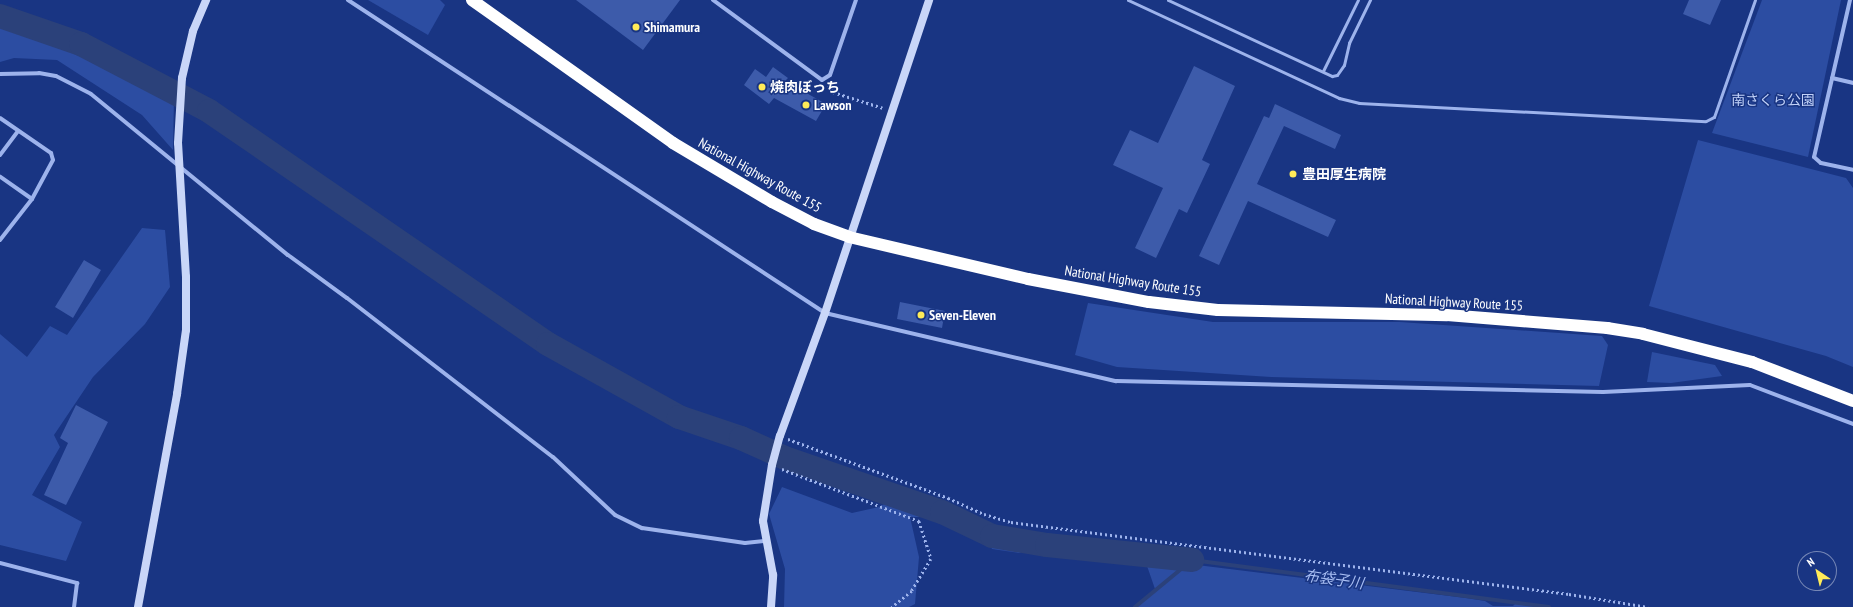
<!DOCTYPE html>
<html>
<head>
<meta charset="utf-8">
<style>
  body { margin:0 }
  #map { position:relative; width:1853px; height:607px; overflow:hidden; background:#193583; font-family:"PT Sans Narrow","Noto Sans JP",sans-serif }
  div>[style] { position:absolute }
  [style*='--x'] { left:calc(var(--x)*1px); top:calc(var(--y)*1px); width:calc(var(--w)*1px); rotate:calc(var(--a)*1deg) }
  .green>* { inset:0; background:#2c4da2 }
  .stream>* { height:4px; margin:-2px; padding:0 2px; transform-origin:2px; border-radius:2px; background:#2b417a }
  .river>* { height:24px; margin:-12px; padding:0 12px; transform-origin:12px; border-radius:12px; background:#2b417a }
  .building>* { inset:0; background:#3d5baa }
  .path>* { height:2.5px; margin-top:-1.25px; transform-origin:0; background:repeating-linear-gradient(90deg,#9db3ec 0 2px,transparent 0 5px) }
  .lane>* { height:3px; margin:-1.5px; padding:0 1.5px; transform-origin:1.5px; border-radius:1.5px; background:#9db3ec }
  .street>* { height:4px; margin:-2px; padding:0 2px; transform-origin:2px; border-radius:2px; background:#9db3ec }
  .secondary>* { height:8px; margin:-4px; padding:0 4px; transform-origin:4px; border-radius:4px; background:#c9d6f8 }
  .highway>* { height:12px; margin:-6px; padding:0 6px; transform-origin:6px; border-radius:6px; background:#fff }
  .dots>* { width:11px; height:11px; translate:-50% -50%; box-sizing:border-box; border:2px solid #193583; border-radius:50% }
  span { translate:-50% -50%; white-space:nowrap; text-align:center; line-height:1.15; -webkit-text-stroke:3px #193583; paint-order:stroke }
  .poi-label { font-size:14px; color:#fff; font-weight:700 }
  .left { translate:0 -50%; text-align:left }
  .park-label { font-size:14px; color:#c2d2f9 }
  .street-label { font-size:14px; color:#fff }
  .water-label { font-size:15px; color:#a8bef3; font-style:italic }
  .north { position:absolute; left:1797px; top:551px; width:40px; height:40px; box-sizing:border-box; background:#193583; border:1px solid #7586b5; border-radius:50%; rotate:325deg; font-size:11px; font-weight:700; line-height:16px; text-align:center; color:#fff }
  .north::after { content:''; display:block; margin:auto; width:14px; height:18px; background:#ffeb58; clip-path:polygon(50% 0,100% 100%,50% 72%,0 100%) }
</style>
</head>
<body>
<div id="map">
  <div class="green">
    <i style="clip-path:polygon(368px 0,440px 0,445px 5px,428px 35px)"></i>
    <i style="clip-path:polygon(1762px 0,1841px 0,1808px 157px,1712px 133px)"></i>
    <i style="clip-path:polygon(0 24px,75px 48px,174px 98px,173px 150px,142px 115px,57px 60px,14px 58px,0 62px)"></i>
    <i style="clip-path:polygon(1698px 140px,1846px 178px,1853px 188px,1853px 367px,1826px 356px,1649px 306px)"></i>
    <i style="clip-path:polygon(142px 228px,165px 230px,170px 287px,145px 324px,93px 377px,54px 435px,60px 447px,32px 495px,82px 522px,66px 561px,0 545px,0 334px,27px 357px,50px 326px,67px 335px)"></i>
    <i style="clip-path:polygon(1088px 303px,1213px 322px,1400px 322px,1602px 336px,1608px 345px,1599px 386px,1271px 377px,1117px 367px,1075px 355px)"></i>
    <i style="clip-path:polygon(1652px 352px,1715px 365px,1722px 376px,1671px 383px,1647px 382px)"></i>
    <i style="clip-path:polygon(782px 487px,852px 513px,879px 507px,898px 496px,920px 494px,996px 526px,1159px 551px,1197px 565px,1466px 598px,1485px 601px,1493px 606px,1513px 606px,1517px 602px,1550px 607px,1133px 607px,1155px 589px,1146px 563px,1115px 551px,1046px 542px,1019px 553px,992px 549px,983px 528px,953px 517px,910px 517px,919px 557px,915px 604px,909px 607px,784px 607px,785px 569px,769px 514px)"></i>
  </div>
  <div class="stream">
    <i style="--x:1135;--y:607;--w:74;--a:-39.5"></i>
    <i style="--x:1192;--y:560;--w:360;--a:7.5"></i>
  </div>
  <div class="river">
    <i style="--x:0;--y:16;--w:86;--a:19.1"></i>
    <i style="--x:81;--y:44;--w:144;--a:27.6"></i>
    <i style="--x:209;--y:111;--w:411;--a:34.5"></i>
    <i style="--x:548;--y:344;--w:150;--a:29.1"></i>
    <i style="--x:679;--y:417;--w:65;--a:18.7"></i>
    <i style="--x:741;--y:438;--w:48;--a:24.4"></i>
    <i style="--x:785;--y:458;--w:166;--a:19"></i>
    <i style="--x:942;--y:512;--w:55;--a:25.6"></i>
    <i style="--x:992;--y:536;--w:56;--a:9.3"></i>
    <i style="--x:1047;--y:545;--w:146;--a:5.9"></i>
  </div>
  <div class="building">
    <i style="clip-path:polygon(576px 0,680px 0,643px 50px)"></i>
    <i style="clip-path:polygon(1689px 0,1721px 0,1710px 25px,1683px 14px)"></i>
    <i style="clip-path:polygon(1194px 66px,1235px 86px,1202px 160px,1210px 164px,1187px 213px,1179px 209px,1156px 258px,1135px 248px,1163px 188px,1113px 165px,1130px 130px,1158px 143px)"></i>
    <i style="clip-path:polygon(773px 67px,788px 78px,785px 81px,826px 104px,816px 121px,774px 98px,769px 104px,744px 85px,755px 69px,766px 77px)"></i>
    <i style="clip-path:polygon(1275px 104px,1341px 135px,1335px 149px,1284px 126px,1257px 184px,1336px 220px,1328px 237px,1248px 201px,1219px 265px,1199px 256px,1264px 116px,1269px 118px)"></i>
    <i style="clip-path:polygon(84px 260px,101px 270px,73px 318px,55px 307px)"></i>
    <i style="clip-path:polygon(900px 302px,945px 311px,942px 328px,897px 319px)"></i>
    <i style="clip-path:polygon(76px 405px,108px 422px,66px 505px,44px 495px,68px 443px,60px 438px)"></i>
  </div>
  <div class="path">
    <i style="--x:829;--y:85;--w:8;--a:60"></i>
    <i style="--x:833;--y:92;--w:52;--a:17.7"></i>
    <i style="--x:788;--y:439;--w:171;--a:20.2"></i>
    <i style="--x:948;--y:498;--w:39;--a:24"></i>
    <i style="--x:984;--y:514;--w:28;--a:17"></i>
    <i style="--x:1011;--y:522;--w:563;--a:7.35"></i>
    <i style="--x:1569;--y:594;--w:80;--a:9.3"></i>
    <i style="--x:782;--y:469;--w:147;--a:20.8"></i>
    <i style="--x:919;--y:521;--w:40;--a:72"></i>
    <i style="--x:931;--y:559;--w:37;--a:121"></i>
    <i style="--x:912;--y:591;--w:26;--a:141"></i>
  </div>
  <div class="lane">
    <i style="--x:1128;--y:0;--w:233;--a:24.9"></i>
    <i style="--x:1339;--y:98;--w:21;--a:14"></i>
    <i style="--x:1359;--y:103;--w:347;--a:3"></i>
    <i style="--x:1706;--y:121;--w:9;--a:-27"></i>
    <i style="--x:1714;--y:117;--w:124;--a:-70.7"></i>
    <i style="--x:1168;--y:0;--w:181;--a:24.9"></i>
    <i style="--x:1332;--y:76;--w:5;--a:-11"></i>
    <i style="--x:1337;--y:75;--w:12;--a:-55"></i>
    <i style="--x:1344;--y:65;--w:23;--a:-77"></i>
    <i style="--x:1349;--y:43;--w:48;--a:-64"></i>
    <i style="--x:1323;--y:71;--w:79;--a:-63.8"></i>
  </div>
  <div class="street">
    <i style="--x:348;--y:0;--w:571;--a:33.27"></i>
    <i style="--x:825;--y:313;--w:299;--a:13.2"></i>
    <i style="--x:1116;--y:381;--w:487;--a:1.3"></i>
    <i style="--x:1603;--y:392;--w:147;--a:-2.7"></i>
    <i style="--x:1750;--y:385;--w:110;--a:20.7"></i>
    <i style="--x:713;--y:0;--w:135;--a:36.3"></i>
    <i style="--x:822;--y:80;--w:9;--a:-32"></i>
    <i style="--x:830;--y:75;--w:79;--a:-70.9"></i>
    <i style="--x:1850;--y:0;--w:161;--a:102.9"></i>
    <i style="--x:1814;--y:157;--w:9;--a:41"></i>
    <i style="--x:1821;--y:163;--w:33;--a:12"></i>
    <i style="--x:0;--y:74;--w:39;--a:-1"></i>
    <i style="--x:39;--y:73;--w:17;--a:10"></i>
    <i style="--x:56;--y:76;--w:39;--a:27"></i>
    <i style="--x:91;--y:94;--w:254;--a:39.3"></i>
    <i style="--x:288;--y:255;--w:73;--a:36.1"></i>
    <i style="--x:347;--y:298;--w:260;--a:37.7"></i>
    <i style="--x:553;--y:457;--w:85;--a:43.1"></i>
    <i style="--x:615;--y:515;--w:30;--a:26"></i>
    <i style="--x:642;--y:528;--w:104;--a:8.3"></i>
    <i style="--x:745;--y:543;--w:20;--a:-6"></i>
    <i style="--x:1832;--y:78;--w:22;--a:13"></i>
    <i style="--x:0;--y:118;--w:62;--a:34.5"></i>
    <i style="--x:51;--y:153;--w:7;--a:74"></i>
    <i style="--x:53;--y:160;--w:44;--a:118.3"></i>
    <i style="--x:32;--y:199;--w:39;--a:-145"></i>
    <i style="--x:0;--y:155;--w:30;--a:-53"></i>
    <i style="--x:0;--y:240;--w:52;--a:-52"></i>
    <i style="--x:0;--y:563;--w:80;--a:14.6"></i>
    <i style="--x:77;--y:583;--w:24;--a:97"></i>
  </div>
  <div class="secondary">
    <i style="--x:138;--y:607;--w:217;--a:-79.6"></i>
    <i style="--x:177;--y:394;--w:65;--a:-82"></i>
    <i style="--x:186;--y:330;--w:53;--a:-90"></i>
    <i style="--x:186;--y:277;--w:134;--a:-93.4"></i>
    <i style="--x:178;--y:143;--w:65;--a:-86.5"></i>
    <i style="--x:182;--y:78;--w:48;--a:-76.8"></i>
    <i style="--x:193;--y:31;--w:34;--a:-67"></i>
    <i style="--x:771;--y:607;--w:32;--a:-86"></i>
    <i style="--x:773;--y:575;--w:55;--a:-100.5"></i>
    <i style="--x:763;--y:521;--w:57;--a:-80.9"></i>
    <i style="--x:772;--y:465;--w:30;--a:-75"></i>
    <i style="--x:780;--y:436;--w:131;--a:-69.9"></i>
    <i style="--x:825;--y:313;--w:330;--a:-71.6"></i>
  </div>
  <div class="highway">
    <i style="--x:472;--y:0;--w:247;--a:35.4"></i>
    <i style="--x:673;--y:143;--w:115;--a:30.8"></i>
    <i style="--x:772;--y:202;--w:47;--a:27.6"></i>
    <i style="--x:814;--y:224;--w:37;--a:20"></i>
    <i style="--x:849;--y:237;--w:184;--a:13.2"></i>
    <i style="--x:1028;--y:279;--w:123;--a:10.8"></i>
    <i style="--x:1149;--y:302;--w:69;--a:6.6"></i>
    <i style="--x:1218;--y:310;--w:229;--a:1.3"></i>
    <i style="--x:1447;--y:315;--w:161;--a:4.6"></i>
    <i style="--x:1607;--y:328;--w:36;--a:9"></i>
    <i style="--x:1643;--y:334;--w:113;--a:14.4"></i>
    <i style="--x:1752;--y:362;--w:108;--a:21.1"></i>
  </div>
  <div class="dots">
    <i style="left:636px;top:27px;background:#ffeb58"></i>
    <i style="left:762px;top:87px;background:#ffeb58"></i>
    <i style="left:806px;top:105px;background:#ffeb58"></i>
    <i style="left:1293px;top:174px;background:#ffeb58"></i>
    <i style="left:921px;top:315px;background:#ffeb58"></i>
  </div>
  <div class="poi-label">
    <span class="left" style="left:644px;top:27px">Shimamura</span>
    <span class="left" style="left:770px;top:87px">焼肉ぼっち</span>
    <span class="left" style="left:814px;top:105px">Lawson</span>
    <span class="left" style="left:1302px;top:174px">豊田厚生病院</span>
    <span class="left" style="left:929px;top:315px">Seven-Eleven</span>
  </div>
  <div class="park-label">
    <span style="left:1773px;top:100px">南さくら公園</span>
  </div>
  <div class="street-label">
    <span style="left:760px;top:175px;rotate:29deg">National Highway Route 155</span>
    <span style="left:1133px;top:281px;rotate:9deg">National Highway Route 155</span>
    <span style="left:1454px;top:302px;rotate:3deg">National Highway Route 155</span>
  </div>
  <div class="water-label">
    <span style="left:1334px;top:579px;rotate:8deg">布袋子川</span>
  </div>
  <div class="north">N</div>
</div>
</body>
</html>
